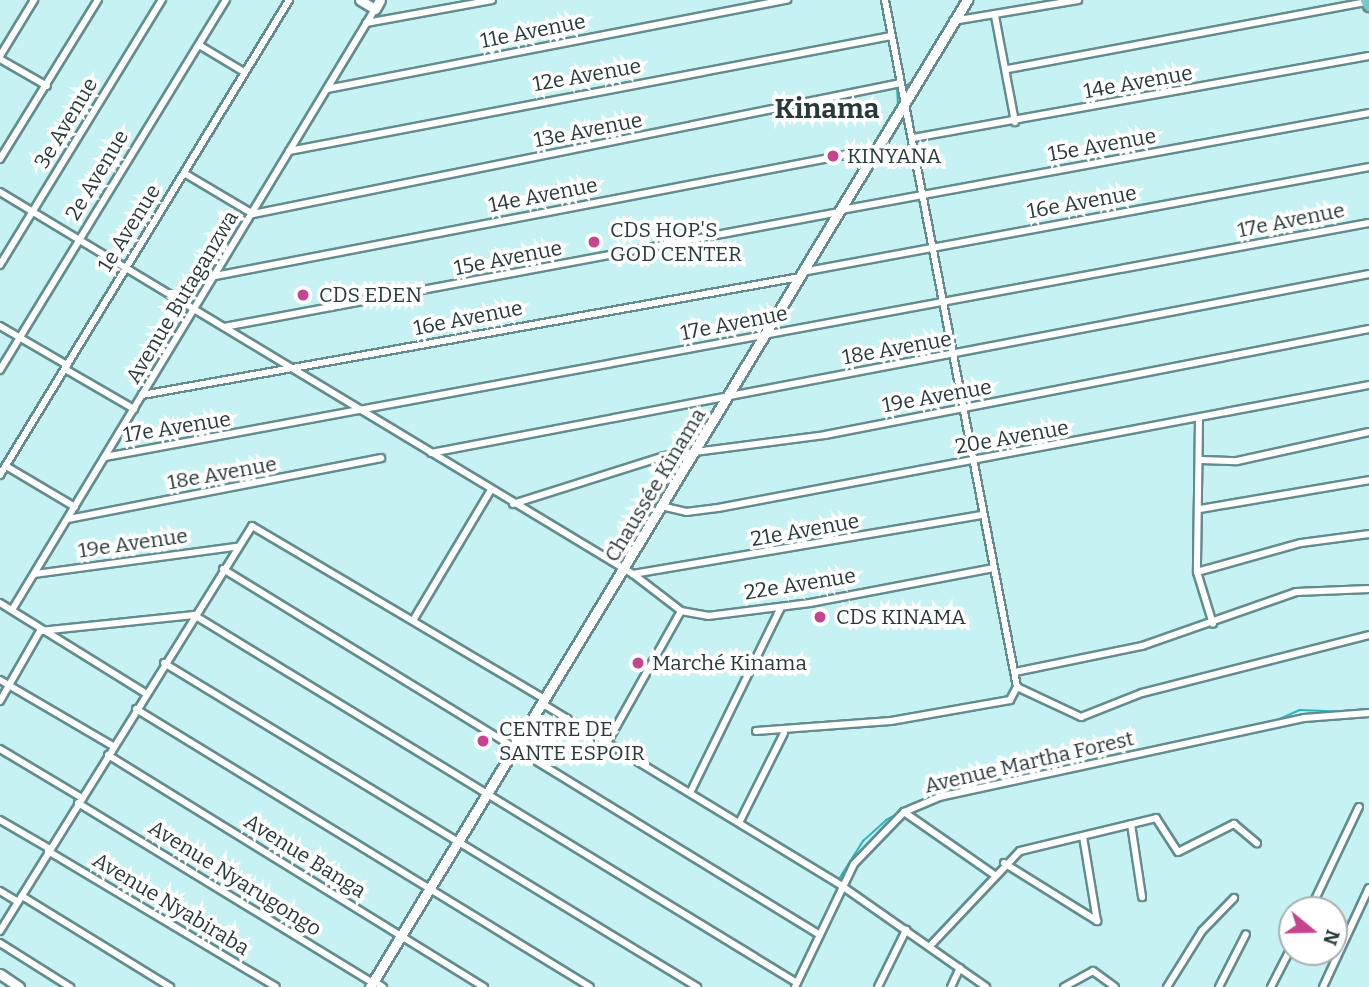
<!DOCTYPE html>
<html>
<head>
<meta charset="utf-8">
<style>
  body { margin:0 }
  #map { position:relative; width:1369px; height:987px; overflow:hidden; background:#c7f2f4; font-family:Bitter,serif }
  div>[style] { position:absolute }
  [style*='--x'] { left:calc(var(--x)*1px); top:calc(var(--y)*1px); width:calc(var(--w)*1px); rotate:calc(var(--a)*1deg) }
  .stream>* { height:2px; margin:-1px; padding:0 1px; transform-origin:1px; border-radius:1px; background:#2eb5bb }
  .roads { filter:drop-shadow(2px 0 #648c8e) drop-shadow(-2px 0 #648c8e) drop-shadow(0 2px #648c8e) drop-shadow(0 -2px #648c8e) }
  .street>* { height:6px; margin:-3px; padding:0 3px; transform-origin:3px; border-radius:3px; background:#fff }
  .secondary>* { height:9px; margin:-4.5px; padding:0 4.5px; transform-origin:4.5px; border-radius:4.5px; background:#fff }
  .primary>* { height:10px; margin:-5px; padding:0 5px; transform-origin:5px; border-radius:5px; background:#78c8cb }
  .dots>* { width:19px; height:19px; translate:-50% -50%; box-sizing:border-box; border:4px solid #fff; border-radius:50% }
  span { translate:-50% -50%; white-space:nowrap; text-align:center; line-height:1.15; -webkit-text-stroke:7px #fff; paint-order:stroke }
  .street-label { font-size:21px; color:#293a3b }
  .poi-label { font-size:21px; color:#293a3b }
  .left { translate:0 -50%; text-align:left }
  .district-label { font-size:28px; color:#293a3b; font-weight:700 }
  .north { position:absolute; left:1278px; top:896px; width:70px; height:70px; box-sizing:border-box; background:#fff; border:2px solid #a9b0b1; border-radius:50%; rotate:109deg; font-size:19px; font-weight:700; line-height:28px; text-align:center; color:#293a3b }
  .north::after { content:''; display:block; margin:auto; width:24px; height:32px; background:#c6458e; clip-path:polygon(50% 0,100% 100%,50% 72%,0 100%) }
</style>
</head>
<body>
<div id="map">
  <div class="stream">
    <i style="--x:889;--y:39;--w:44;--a:79.5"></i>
    <i style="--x:907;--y:85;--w:7;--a:-27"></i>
    <i style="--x:897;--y:87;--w:19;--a:87"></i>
    <i style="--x:1275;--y:721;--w:27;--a:-24"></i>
    <i style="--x:1300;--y:710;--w:50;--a:2.3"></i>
    <i style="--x:837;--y:882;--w:49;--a:-57.6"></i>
    <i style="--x:863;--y:841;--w:31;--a:-42"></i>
    <i style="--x:886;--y:820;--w:41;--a:-27.8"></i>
  </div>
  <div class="roads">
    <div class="street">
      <i style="--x:995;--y:16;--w:108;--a:79.3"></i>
      <i style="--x:953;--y:21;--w:127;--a:-9.5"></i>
      <i style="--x:366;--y:23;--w:128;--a:-10.3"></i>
      <i style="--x:199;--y:45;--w:52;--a:31"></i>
      <i style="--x:0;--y:56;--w:66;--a:-58.7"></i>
      <i style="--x:0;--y:59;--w:54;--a:29.9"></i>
      <i style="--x:1008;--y:69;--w:365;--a:-10.6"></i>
      <i style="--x:327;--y:89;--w:469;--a:-11"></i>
      <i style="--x:913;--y:138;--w:463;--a:-10.2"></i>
      <i style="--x:289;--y:151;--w:613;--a:-10.81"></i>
      <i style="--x:0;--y:159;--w:187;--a:-58.4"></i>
      <i style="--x:184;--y:173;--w:80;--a:30.7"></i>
      <i style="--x:253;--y:214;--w:661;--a:-11.43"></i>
      <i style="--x:0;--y:192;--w:739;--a:31.11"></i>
      <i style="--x:633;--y:574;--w:61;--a:37.6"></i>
      <i style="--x:681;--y:611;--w:27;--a:10"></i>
      <i style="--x:708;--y:616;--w:103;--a:-7.3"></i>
      <i style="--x:810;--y:603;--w:187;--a:-10.8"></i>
      <i style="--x:841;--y:210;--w:537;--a:-10.41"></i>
      <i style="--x:0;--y:265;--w:311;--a:-58.6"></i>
      <i style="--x:802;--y:272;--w:577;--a:-10.49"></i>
      <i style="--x:215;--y:276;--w:673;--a:-10.88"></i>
      <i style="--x:0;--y:326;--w:78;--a:30.2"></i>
      <i style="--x:224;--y:327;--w:626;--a:-10.59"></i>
      <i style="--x:65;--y:369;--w:80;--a:30.1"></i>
      <i style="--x:0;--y:370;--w:434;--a:-58.6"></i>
      <i style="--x:142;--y:395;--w:668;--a:-10.17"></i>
      <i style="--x:1199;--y:420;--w:152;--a:90.8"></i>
      <i style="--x:1197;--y:572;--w:54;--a:72.9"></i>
      <i style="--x:431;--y:453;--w:955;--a:-10.8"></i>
      <i style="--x:105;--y:457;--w:1285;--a:-10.49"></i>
      <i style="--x:1201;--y:460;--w:36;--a:2"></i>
      <i style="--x:1237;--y:461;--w:135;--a:-12.4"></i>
      <i style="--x:6;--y:466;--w:80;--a:30.7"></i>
      <i style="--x:0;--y:475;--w:556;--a:-58.68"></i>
      <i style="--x:513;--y:504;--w:158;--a:-17.6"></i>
      <i style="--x:664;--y:456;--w:162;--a:-7.4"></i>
      <i style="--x:825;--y:435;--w:554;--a:-11.03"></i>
      <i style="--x:661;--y:506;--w:26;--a:13"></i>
      <i style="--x:686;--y:512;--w:32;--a:-7"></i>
      <i style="--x:718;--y:508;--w:663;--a:-10.7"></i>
      <i style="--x:1200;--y:509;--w:171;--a:-9.7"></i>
      <i style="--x:68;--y:519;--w:319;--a:-11"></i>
      <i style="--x:223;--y:569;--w:700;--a:31.51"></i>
      <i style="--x:1197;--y:572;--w:108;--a:-15.6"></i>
      <i style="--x:1301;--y:543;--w:69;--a:-7.5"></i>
      <i style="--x:35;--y:574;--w:203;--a:-7.7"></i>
      <i style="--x:633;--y:574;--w:355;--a:-9.6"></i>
      <i style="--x:0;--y:603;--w:171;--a:31.8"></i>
      <i style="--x:12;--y:610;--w:702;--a:-58.87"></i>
      <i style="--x:414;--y:619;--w:150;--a:-59.2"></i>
      <i style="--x:164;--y:663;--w:624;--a:31.29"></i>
      <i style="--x:1015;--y:672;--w:130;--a:-11.6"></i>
      <i style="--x:1142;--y:646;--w:163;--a:-19.3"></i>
      <i style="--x:1296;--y:592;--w:73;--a:-2.4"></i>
      <i style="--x:0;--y:680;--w:131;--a:30.3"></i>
      <i style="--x:1017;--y:687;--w:71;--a:25.1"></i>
      <i style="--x:1081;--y:717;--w:66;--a:-21.5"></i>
      <i style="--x:1142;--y:693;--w:234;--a:-14.3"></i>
      <i style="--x:0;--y:701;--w:81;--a:-60.3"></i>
      <i style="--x:40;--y:631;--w:155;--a:-5.9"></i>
      <i style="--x:194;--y:615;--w:706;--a:31.39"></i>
      <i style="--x:543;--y:704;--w:350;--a:31.3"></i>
      <i style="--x:842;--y:886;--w:176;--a:35"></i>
      <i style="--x:136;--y:709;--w:532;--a:31.48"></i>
      <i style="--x:756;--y:731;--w:135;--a:-4.2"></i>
      <i style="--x:891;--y:721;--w:121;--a:-10"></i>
      <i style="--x:1010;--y:700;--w:15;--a:-62"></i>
      <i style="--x:1017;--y:687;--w:700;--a:-100.88"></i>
      <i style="--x:607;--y:743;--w:151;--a:-60.7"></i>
      <i style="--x:0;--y:749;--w:96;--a:30.9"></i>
      <i style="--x:108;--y:755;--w:442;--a:31.7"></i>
      <i style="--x:690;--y:793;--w:207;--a:-63.9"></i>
      <i style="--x:78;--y:803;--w:346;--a:31.4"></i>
      <i style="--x:904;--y:812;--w:112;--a:34.8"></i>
      <i style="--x:0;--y:820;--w:58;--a:30.1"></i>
      <i style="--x:740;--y:821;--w:98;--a:-63.4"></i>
      <i style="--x:1131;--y:824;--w:74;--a:81.4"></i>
      <i style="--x:48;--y:851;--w:265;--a:30.8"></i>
      <i style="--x:1004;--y:863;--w:110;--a:31.9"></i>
      <i style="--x:1097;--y:921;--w:86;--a:-99.4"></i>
      <i style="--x:0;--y:891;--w:21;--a:31"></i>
      <i style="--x:22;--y:896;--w:174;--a:31.6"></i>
      <i style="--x:1310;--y:910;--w:114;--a:-64.6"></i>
      <i style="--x:0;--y:931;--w:477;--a:-58.1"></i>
      <i style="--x:252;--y:526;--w:340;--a:30.6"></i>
      <i style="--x:0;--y:943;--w:83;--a:32.2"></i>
      <i style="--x:931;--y:945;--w:129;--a:-46.6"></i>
      <i style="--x:1020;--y:851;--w:140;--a:-13.6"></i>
      <i style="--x:1156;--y:818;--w:40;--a:57.1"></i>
      <i style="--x:1178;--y:852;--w:63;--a:-26.6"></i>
      <i style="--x:1234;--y:824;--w:30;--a:40"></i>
      <i style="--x:374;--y:981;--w:11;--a:34"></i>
      <i style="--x:795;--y:987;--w:136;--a:-64.4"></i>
      <i style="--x:854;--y:864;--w:72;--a:-46.1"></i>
      <i style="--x:904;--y:812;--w:38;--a:-23"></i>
      <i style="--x:939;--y:797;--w:373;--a:-12.2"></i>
      <i style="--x:1304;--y:718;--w:65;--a:-4.4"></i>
      <i style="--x:878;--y:987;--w:64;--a:-63.8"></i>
      <i style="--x:951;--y:987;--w:21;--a:-65"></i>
      <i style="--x:1064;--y:987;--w:33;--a:-29"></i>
      <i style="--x:1093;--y:971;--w:27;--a:36"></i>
      <i style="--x:1167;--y:987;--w:66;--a:-58"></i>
      <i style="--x:1202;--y:931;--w:46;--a:-45.9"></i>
      <i style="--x:1219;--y:987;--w:59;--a:-63"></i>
      <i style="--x:1271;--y:987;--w:46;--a:-62.9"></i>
      <i style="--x:1323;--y:987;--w:109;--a:-65.1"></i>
    </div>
    <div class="secondary">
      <i style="--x:360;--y:0;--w:17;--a:31"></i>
      <i style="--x:375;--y:9;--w:10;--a:-61"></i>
      <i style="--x:0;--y:974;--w:23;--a:34"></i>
      <i style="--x:370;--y:987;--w:1154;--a:-58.83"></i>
    </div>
    <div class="primary">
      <i style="--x:1366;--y:0;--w:7;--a:63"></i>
    </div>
  </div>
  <div class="dots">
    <i style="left:833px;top:156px;background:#c6458e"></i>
    <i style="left:594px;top:242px;background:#c6458e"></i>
    <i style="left:303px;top:295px;background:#c6458e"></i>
    <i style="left:820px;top:617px;background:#c6458e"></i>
    <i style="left:638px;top:663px;background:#c6458e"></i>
    <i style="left:483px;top:741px;background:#c6458e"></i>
  </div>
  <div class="street-label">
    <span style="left:533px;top:31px;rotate:-11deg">11e Avenue</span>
    <span style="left:587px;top:75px;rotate:-10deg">12e Avenue</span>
    <span style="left:1138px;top:82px;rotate:-10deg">14e Avenue</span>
    <span style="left:66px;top:123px;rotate:-59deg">3e Avenue</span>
    <span style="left:588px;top:130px;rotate:-11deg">13e Avenue</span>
    <span style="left:1102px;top:145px;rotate:-10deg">15e Avenue</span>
    <span style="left:97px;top:175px;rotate:-59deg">2e Avenue</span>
    <span style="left:543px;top:195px;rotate:-11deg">14e Avenue</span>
    <span style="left:1082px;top:202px;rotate:-10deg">16e Avenue</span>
    <span style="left:1291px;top:220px;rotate:-11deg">17e Avenue</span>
    <span style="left:129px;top:228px;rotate:-58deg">1e Avenue</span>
    <span style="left:508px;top:258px;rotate:-11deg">15e Avenue</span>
    <span style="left:182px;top:297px;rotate:-59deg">Avenue Butaganzwa</span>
    <span style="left:468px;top:318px;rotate:-11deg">16e Avenue</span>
    <span style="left:734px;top:323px;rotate:-11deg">17e Avenue</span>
    <span style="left:897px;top:348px;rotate:-10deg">18e Avenue</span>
    <span style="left:937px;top:396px;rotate:-10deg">19e Avenue</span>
    <span style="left:177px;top:427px;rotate:-9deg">17e Avenue</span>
    <span style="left:1012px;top:437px;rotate:-10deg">20e Avenue</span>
    <span style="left:222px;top:473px;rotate:-10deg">18e Avenue</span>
    <span style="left:655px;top:485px;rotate:-59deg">Chaussée Kinama</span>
    <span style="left:805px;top:530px;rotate:-10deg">21e Avenue</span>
    <span style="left:133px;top:543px;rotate:-8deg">19e Avenue</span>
    <span style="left:800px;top:584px;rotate:-9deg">22e Avenue</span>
    <span style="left:1029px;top:762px;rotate:-13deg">Avenue Martha Forest</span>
    <span style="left:305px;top:856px;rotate:32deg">Avenue Banga</span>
    <span style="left:235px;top:878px;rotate:32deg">Avenue Nyarugongo</span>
    <span style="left:171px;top:904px;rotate:31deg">Avenue Nyabiraba</span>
  </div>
  <div class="poi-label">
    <span class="left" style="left:847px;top:156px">KINYANA</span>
    <span class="left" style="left:610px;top:242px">CDS HOP'S<br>GOD CENTER</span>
    <span class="left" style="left:319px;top:295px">CDS EDEN</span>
    <span class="left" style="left:836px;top:617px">CDS KINAMA</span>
    <span class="left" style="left:652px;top:663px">Marché Kinama</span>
    <span class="left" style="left:499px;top:741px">CENTRE DE<br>SANTE ESPOIR</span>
  </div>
  <div class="district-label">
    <span style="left:827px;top:109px">Kinama</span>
  </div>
  <div class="north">N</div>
</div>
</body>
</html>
